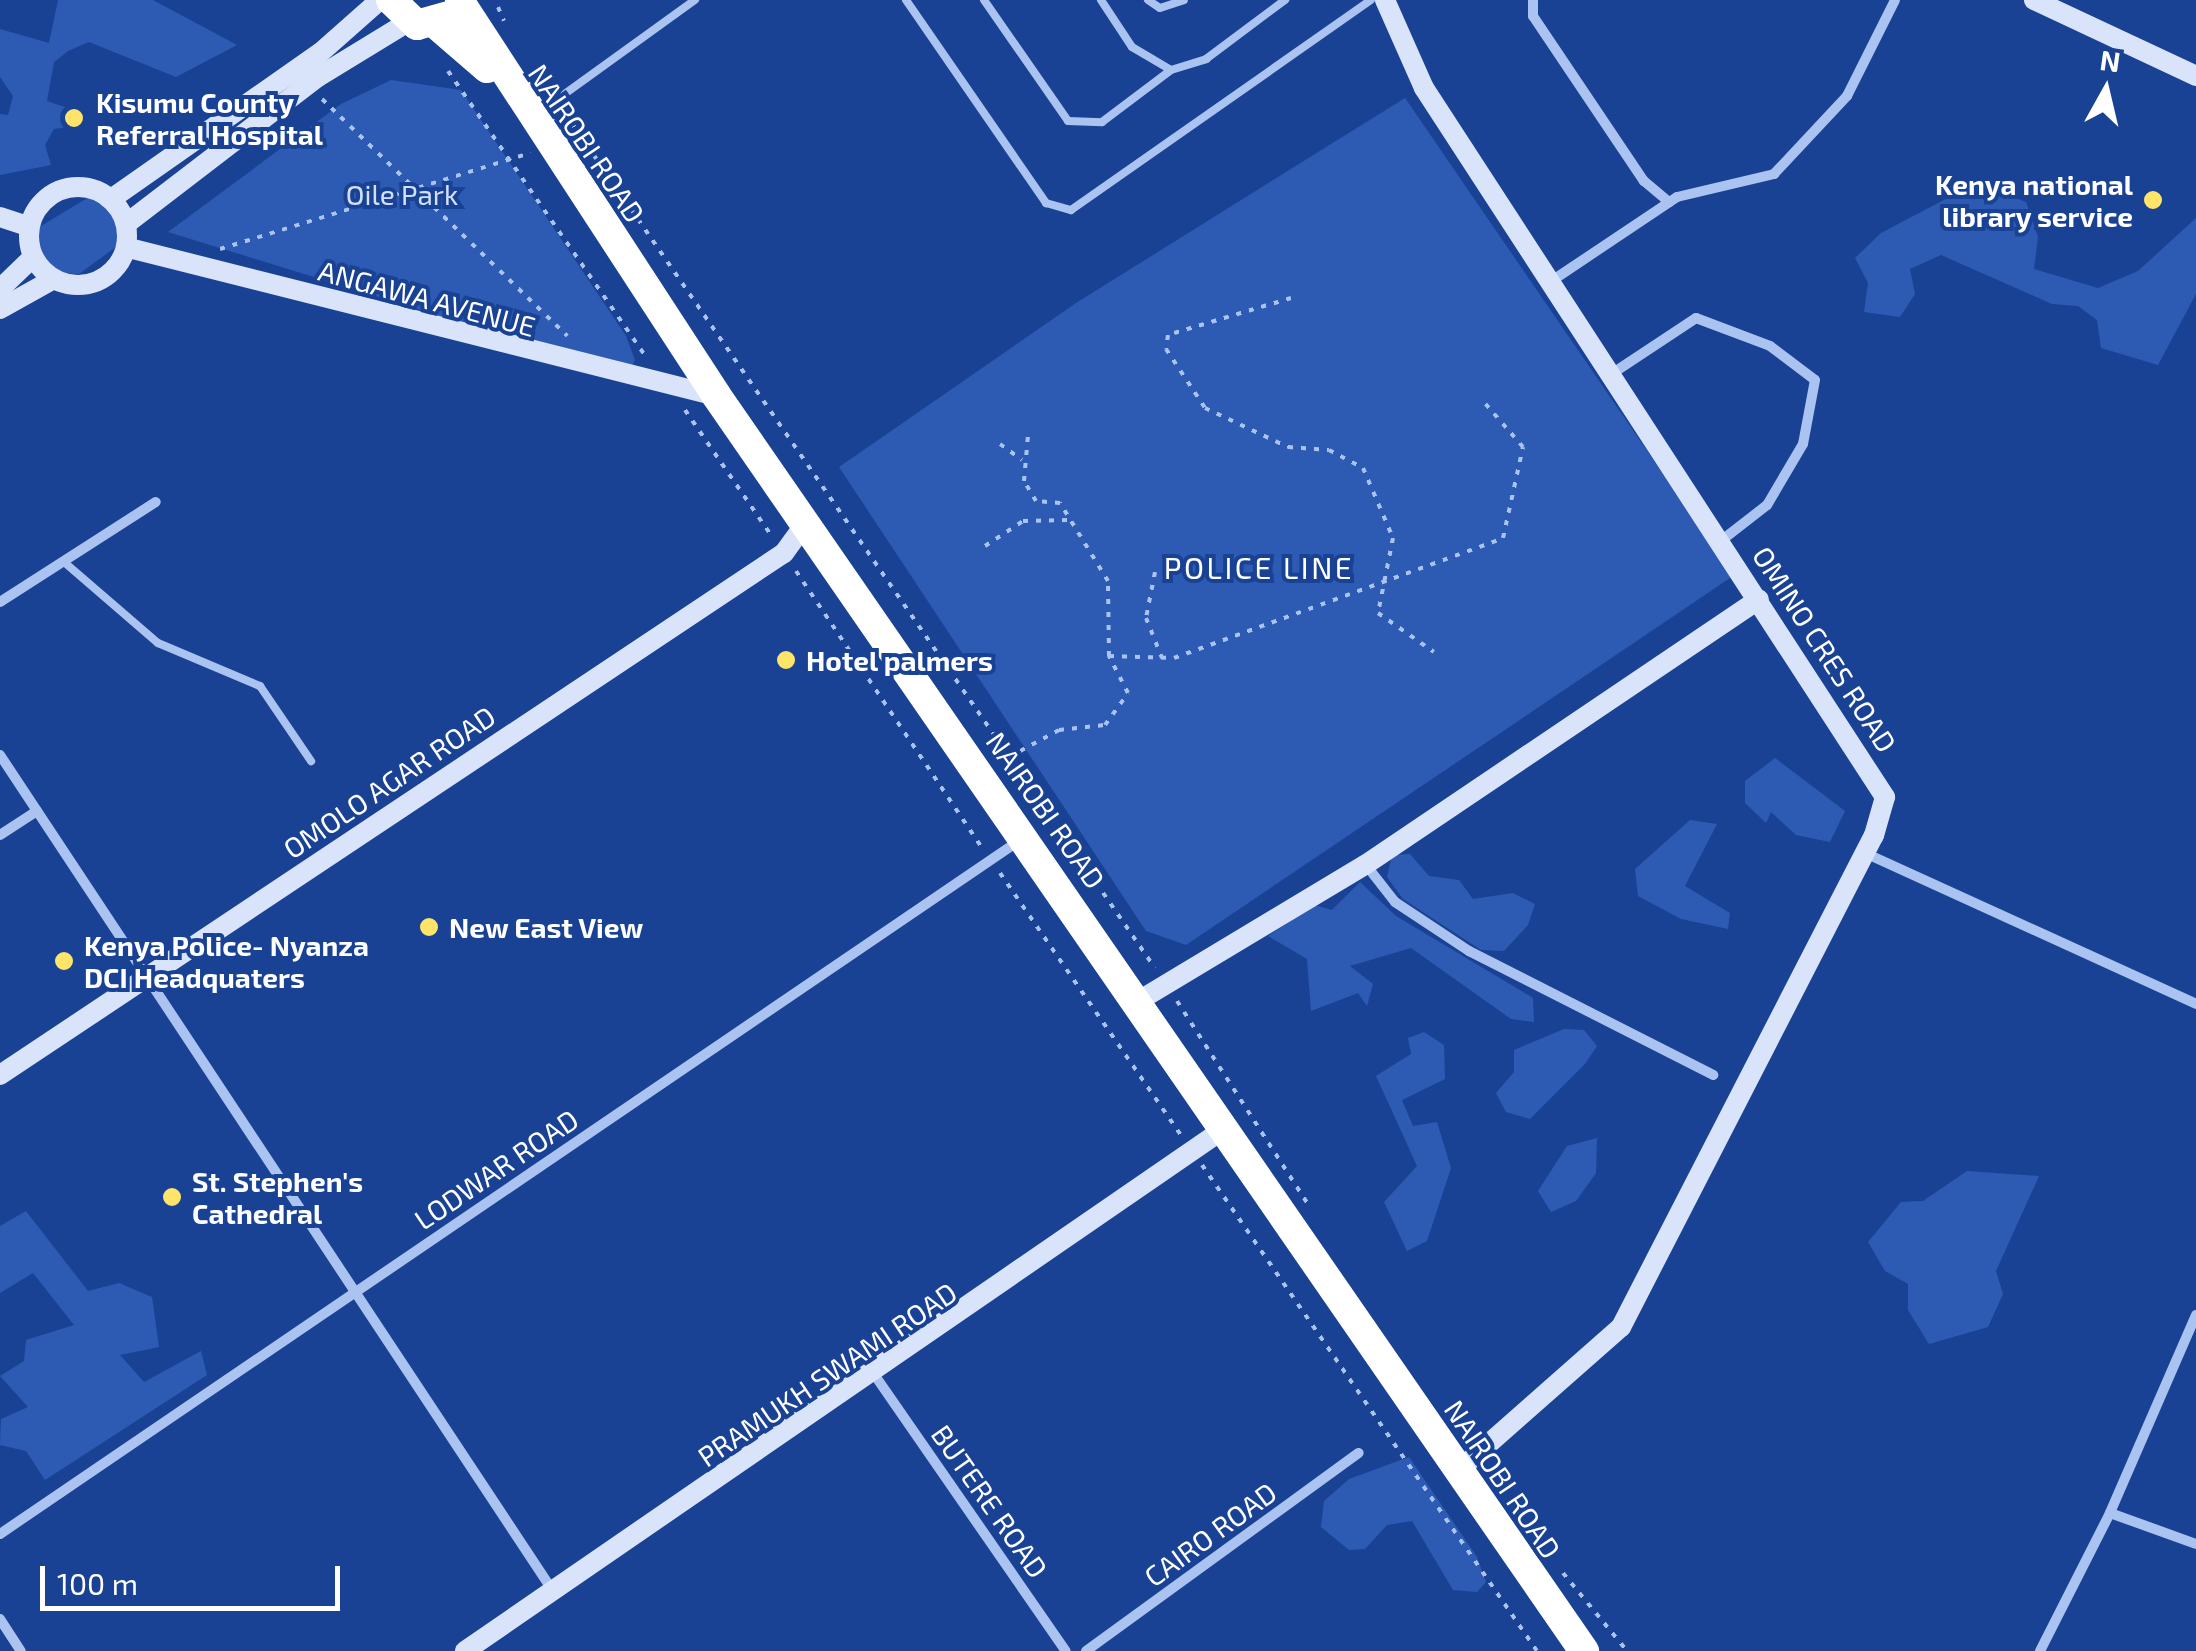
<!DOCTYPE html>
<html>
<head>
<meta charset="utf-8">
<style>
  body { margin:0 }
  #map { position:relative; width:2196px; height:1651px; overflow:hidden; background:#194295; font-family:"Exo 2",sans-serif }
  div>[style] { position:absolute }
  [style*='--x'] { left:calc(var(--x)*1px); top:calc(var(--y)*1px); width:calc(var(--w)*1px); rotate:calc(var(--a)*1deg) }
  .green>* { inset:0; background:#2d5bb3 }
  .path>* { height:4px; margin-top:-2px; transform-origin:0; background:repeating-linear-gradient(90deg,#abc3f0 0 5px,transparent 0 13px) }
  .lane>* { height:8px; margin:-4px; padding:0 4px; transform-origin:4px; border-radius:4px; background:#abc3f0 }
  .street>* { height:10px; margin:-5px; padding:0 5px; transform-origin:5px; border-radius:5px; background:#abc3f0 }
  .secondary>* { height:20px; margin:-10px; padding:0 10px; transform-origin:10px; border-radius:10px; background:#d9e4fb }
  .secondary>.ring { margin:-10px; padding:0; box-sizing:content-box; background:none; border:20px solid #d9e4fb; border-radius:50% }
  .highway>* { height:30px; margin:-15px; padding:0 15px; transform-origin:15px; border-radius:15px; background:#fff }
  .dots>* { width:28px; height:28px; translate:-50% -50%; box-sizing:border-box; border:5px solid #194295; border-radius:50% }
  span { translate:-50% -50%; white-space:nowrap; text-align:center; line-height:1.15; -webkit-text-stroke:8px #194295; paint-order:stroke }
  .poi-label { font-size:28px; color:#fff; font-weight:700 }
  .left { translate:0 -50%; text-align:left }
  .right { translate:-100% -50%; text-align:right }
  .street-label { font-size:28px; color:#fff }
  .park-label { font-size:28px; color:#d2e0fb }
  .neighbourhood-label { font-size:30px; color:#fff; letter-spacing:2.5px }
  .north { position:absolute; left:2056px; top:40px; width:100px; height:100px; -webkit-text-stroke:8px #194295; paint-order:stroke; rotate:8deg; font-size:28px; font-weight:700; line-height:40px; text-align:center; color:#fff }
  .north::after { content:''; display:block; margin:auto; width:35px; height:45px; background:#fff; clip-path:polygon(50% 0,100% 100%,50% 72%,0 100%) }
  .scale { position:absolute; left:40px; top:1566px; width:300px; height:45px; box-sizing:border-box; border:5px solid #fff; border-top:0; padding-left:12px; font-size:30px; line-height:35px; white-space:nowrap; color:#fff; -webkit-text-stroke:8px #194295; paint-order:stroke }
</style>
</head>
<body>
<div id="map">
  <div class="green">
    <i style="clip-path:polygon(58px 0,153px 0,237px 45px,176px 77px,89px 42px,68px 51px,54px 62px,47px 101px,82px 113px,74px 126px,54px 129px,45px 145px,51px 165px,0 175px,0 114px,8px 115px,13px 96px,0 77px,0 29px,49px 43px)"></i>
    <i style="clip-path:polygon(391px 80px,461px 90px,626px 336px,635px 360px,628px 374px,168px 232px,341px 104px)"></i>
    <i style="clip-path:polygon(1405px 98px,1733px 576px,1186px 945px,1146px 931px,839px 467px,1076px 303px)"></i>
    <i style="clip-path:polygon(1976px 183px,2026px 202px,2038px 237px,2034px 269px,2098px 288px,2138px 271px,2196px 218px,2196px 294px,2158px 365px,2101px 348px,2097px 320px,2078px 306px,2052px 304px,1941px 255px,1910px 269px,1915px 294px,1900px 317px,1864px 312px,1868px 283px,1855px 258px,1881px 233px)"></i>
    <i style="clip-path:polygon(89px 197px,119px 216px,120px 244px,79px 274px,45px 272px,30px 245px,36px 229px)"></i>
    <i style="clip-path:polygon(1775px 758px,1845px 811px,1830px 842px,1796px 835px,1771px 812px,1766px 823px,1745px 803px,1745px 781px)"></i>
    <i style="clip-path:polygon(1690px 820px,1717px 824px,1685px 886px,1730px 913px,1728px 929px,1681px 919px,1638px 896px,1635px 869px)"></i>
    <i style="clip-path:polygon(1410px 854px,1429px 876px,1459px 880px,1473px 899px,1513px 893px,1535px 904px,1528px 925px,1504px 951px,1481px 950px,1403px 899px,1387px 877px,1392px 855px)"></i>
    <i style="clip-path:polygon(1360px 882px,1396px 916px,1533px 998px,1534px 1022px,1511px 1019px,1411px 948px,1350px 966px,1373px 984px,1367px 1006px,1358px 993px,1311px 1011px,1307px 959px,1268px 936px,1315px 905px,1332px 910px)"></i>
    <i style="clip-path:polygon(1564px 1029px,1584px 1030px,1597px 1046px,1585px 1064px,1530px 1119px,1506px 1112px,1496px 1093px,1514px 1072px,1514px 1050px)"></i>
    <i style="clip-path:polygon(1424px 1032px,1444px 1045px,1445px 1079px,1402px 1100px,1413px 1126px,1437px 1122px,1451px 1168px,1427px 1241px,1407px 1251px,1384px 1202px,1417px 1166px,1376px 1076px,1411px 1054px,1408px 1038px)"></i>
    <i style="clip-path:polygon(1597px 1138px,1596px 1173px,1576px 1201px,1551px 1212px,1538px 1191px,1567px 1146px)"></i>
    <i style="clip-path:polygon(1967px 1171px,2039px 1176px,1996px 1271px,2003px 1294px,1988px 1327px,1929px 1344px,1908px 1310px,1908px 1284px,1885px 1271px,1868px 1242px,1901px 1202px,1923px 1201px)"></i>
    <i style="clip-path:polygon(26px 1211px,88px 1291px,119px 1283px,152px 1297px,159px 1347px,120px 1355px,144px 1382px,201px 1351px,207px 1375px,45px 1480px,26px 1451px,0 1445px,1px 1419px,28px 1407px,0 1376px,24px 1361px,26px 1340px,74px 1325px,33px 1273px,0 1293px,0 1226px)"></i>
    <i style="clip-path:polygon(1409px 1457px,1477px 1557px,1486px 1582px,1477px 1592px,1453px 1590px,1412px 1521px,1387px 1525px,1365px 1549px,1349px 1550px,1321px 1527px,1324px 1501px,1349px 1479px)"></i>
  </div>
  <div class="path">
    <i style="--x:498;--y:7;--w:15;--a:67"></i>
    <i style="--x:448;--y:71;--w:349;--a:55.3"></i>
    <i style="--x:322;--y:99;--w:341;--a:44"></i>
    <i style="--x:564;--y:112;--w:1040;--a:55.38"></i>
    <i style="--x:220;--y:249;--w:325;--a:-17.2"></i>
    <i style="--x:1291;--y:298;--w:128;--a:163.3"></i>
    <i style="--x:1168;--y:335;--w:14;--a:98"></i>
    <i style="--x:1166;--y:349;--w:71;--a:56.5"></i>
    <i style="--x:1205;--y:408;--w:92;--a:25.2"></i>
    <i style="--x:1288;--y:447;--w:41;--a:4.2"></i>
    <i style="--x:1329;--y:450;--w:38;--a:28"></i>
    <i style="--x:1363;--y:468;--w:76;--a:66.8"></i>
    <i style="--x:1393;--y:538;--w:76;--a:101.3"></i>
    <i style="--x:1378;--y:613;--w:68;--a:34.9"></i>
    <i style="--x:685;--y:410;--w:155;--a:55.5"></i>
    <i style="--x:1000;--y:444;--w:27;--a:36"></i>
    <i style="--x:985;--y:546;--w:45;--a:-33.3"></i>
    <i style="--x:1023;--y:521;--w:46;--a:-1.2"></i>
    <i style="--x:796;--y:571;--w:335;--a:56.1"></i>
    <i style="--x:1155;--y:572;--w:47;--a:101.1"></i>
    <i style="--x:1146;--y:618;--w:43;--a:68.2"></i>
    <i style="--x:1109;--y:656;--w:65;--a:1.8"></i>
    <i style="--x:1174;--y:658;--w:350;--a:-20"></i>
    <i style="--x:1503;--y:538;--w:93;--a:-77.6"></i>
    <i style="--x:1523;--y:447;--w:61;--a:-131"></i>
    <i style="--x:1009;--y:757;--w:57;--a:-28.4"></i>
    <i style="--x:1059;--y:730;--w:46;--a:-6.2"></i>
    <i style="--x:1105;--y:725;--w:39;--a:-54"></i>
    <i style="--x:1128;--y:693;--w:42;--a:-117.2"></i>
    <i style="--x:1109;--y:656;--w:75;--a:-90.8"></i>
    <i style="--x:1108;--y:581;--w:92;--a:-121.6"></i>
    <i style="--x:1060;--y:503;--w:24;--a:-175"></i>
    <i style="--x:1036;--y:501;--w:23;--a:-121"></i>
    <i style="--x:1024;--y:481;--w:46;--a:-85"></i>
    <i style="--x:1000;--y:873;--w:321;--a:55.4"></i>
    <i style="--x:1177;--y:1001;--w:245;--a:57.2"></i>
    <i style="--x:1202;--y:1165;--w:590;--a:55.42"></i>
    <i style="--x:1563;--y:1573;--w:101;--a:50.6"></i>
  </div>
  <div class="lane">
    <i style="--x:906;--y:0;--w:247;--a:55.4"></i>
    <i style="--x:1046;--y:203;--w:26;--a:16"></i>
    <i style="--x:1071;--y:210;--w:366;--a:-35"></i>
    <i style="--x:984;--y:0;--w:147;--a:55.2"></i>
    <i style="--x:1068;--y:121;--w:34;--a:2"></i>
    <i style="--x:1102;--y:122;--w:86;--a:-37"></i>
    <i style="--x:1101;--y:0;--w:56;--a:56.6"></i>
    <i style="--x:1132;--y:47;--w:45;--a:30.5"></i>
    <i style="--x:1171;--y:70;--w:37;--a:-17"></i>
    <i style="--x:1206;--y:59;--w:99;--a:-36.8"></i>
    <i style="--x:1148;--y:0;--w:14;--a:34"></i>
    <i style="--x:1160;--y:8;--w:25;--a:-18"></i>
    <i style="--x:541;--y:111;--w:190;--a:-35.8"></i>
    <i style="--x:64;--y:562;--w:124;--a:40.8"></i>
    <i style="--x:158;--y:643;--w:111;--a:22.9"></i>
    <i style="--x:260;--y:686;--w:91;--a:55.8"></i>
  </div>
  <div class="street">
    <i style="--x:1533;--y:0;--w:16;--a:90"></i>
    <i style="--x:1533;--y:16;--w:199;--a:56.1"></i>
    <i style="--x:1644;--y:181;--w:33;--a:40"></i>
    <i style="--x:1553;--y:280;--w:149;--a:-33.8"></i>
    <i style="--x:1677;--y:197;--w:100;--a:-13.3"></i>
    <i style="--x:1774;--y:174;--w:107;--a:-46.9"></i>
    <i style="--x:1847;--y:96;--w:107;--a:-63.4"></i>
    <i style="--x:1616;--y:371;--w:96;--a:-33.5"></i>
    <i style="--x:1696;--y:318;--w:79;--a:20.7"></i>
    <i style="--x:1770;--y:346;--w:56;--a:37.1"></i>
    <i style="--x:1815;--y:380;--w:65;--a:100.6"></i>
    <i style="--x:1803;--y:444;--w:71;--a:120.5"></i>
    <i style="--x:1767;--y:505;--w:57;--a:142.1"></i>
    <i style="--x:0;--y:602;--w:185;--a:-32.7"></i>
    <i style="--x:0;--y:755;--w:1002;--a:56.52"></i>
    <i style="--x:0;--y:835;--w:44;--a:-33"></i>
    <i style="--x:1865;--y:853;--w:364;--a:24.5"></i>
    <i style="--x:1366;--y:865;--w:47;--a:51.9"></i>
    <i style="--x:1395;--y:902;--w:89;--a:33.5"></i>
    <i style="--x:1469;--y:951;--w:274;--a:26.9"></i>
    <i style="--x:2196;--y:1315;--w:216;--a:113.5"></i>
    <i style="--x:2110;--y:1513;--w:91;--a:19.8"></i>
    <i style="--x:876;--y:1377;--w:333;--a:55.3"></i>
    <i style="--x:0;--y:1534;--w:1230;--a:-34.23"></i>
    <i style="--x:0;--y:1619;--w:38;--a:57"></i>
    <i style="--x:1086;--y:1651;--w:337;--a:-36"></i>
    <i style="--x:2040;--y:1651;--w:155;--a:-63.1"></i>
  </div>
  <div class="secondary">
    <i style="--x:1385;--y:0;--w:96;--a:66.1"></i>
    <i style="--x:1424;--y:88;--w:846;--a:56.97"></i>
    <i style="--x:1885;--y:797;--w:40;--a:106"></i>
    <i style="--x:1874;--y:835;--w:553;--a:117.21"></i>
    <i style="--x:1621;--y:1327;--w:215;--a:138.6"></i>
    <i style="--x:2034;--y:0;--w:179;--a:25.1"></i>
    <i class="ring" style="left:29px;top:187px;width:78px;height:78px"></i>
    <i style="--x:114;--y:197;--w:251;--a:-35"></i>
    <i style="--x:320;--y:53;--w:80;--a:-41.5"></i>
    <i style="--x:0;--y:217;--w:28;--a:18"></i>
    <i style="--x:130;--y:221;--w:237;--a:-37.5"></i>
    <i style="--x:318;--y:77;--w:105;--a:-31.4"></i>
    <i style="--x:129;--y:248;--w:601;--a:14.15"></i>
    <i style="--x:0;--y:289;--w:40;--a:-44"></i>
    <i style="--x:0;--y:309;--w:60;--a:-29.1"></i>
    <i style="--x:1140;--y:1000;--w:262;--a:-31"></i>
    <i style="--x:1365;--y:865;--w:475;--a:-34"></i>
    <i style="--x:0;--y:1075;--w:942;--a:-33.66"></i>
    <i style="--x:784;--y:553;--w:31;--a:-54"></i>
    <i style="--x:465;--y:1651;--w:910;--a:-34.53"></i>
  </div>
  <div class="highway">
    <i style="--x:391;--y:0;--w:36;--a:44"></i>
    <i style="--x:417;--y:25;--w:36;--a:-16"></i>
    <i style="--x:460;--y:2;--w:469;--a:56.9"></i>
    <i style="--x:716;--y:395;--w:1527;--a:55.35"></i>
    <i style="--x:437;--y:25;--w:66;--a:40.7"></i>
  </div>
  <div class="dots">
    <i style="left:74px;top:118px;background:#ffe46a"></i>
    <i style="left:2153px;top:200px;background:#ffe46a"></i>
    <i style="left:786px;top:660px;background:#ffe46a"></i>
    <i style="left:429px;top:927px;background:#ffe46a"></i>
    <i style="left:64px;top:961px;background:#ffe46a"></i>
    <i style="left:172px;top:1197px;background:#ffe46a"></i>
  </div>
  <div class="poi-label">
    <span class="left" style="left:96px;top:118px">Kisumu County<br>Referral Hospital</span>
    <span class="right" style="left:2133px;top:200px">Kenya national<br>library service</span>
    <span class="left" style="left:806px;top:660px">Hotel palmers</span>
    <span class="left" style="left:449px;top:927px">New East View</span>
    <span class="left" style="left:84px;top:961px">Kenya Police- Nyanza<br>DCI Headquaters</span>
    <span class="left" style="left:192px;top:1197px">St. Stephen's<br>Cathedral</span>
  </div>
  <div class="street-label">
    <span style="left:587px;top:143px;rotate:56deg">NAIROBI ROAD</span>
    <span style="left:427px;top:298px;rotate:15deg">ANGAWA AVENUE</span>
    <span style="left:1825px;top:649px;rotate:57deg">OMINO CRES ROAD</span>
    <span style="left:389px;top:782px;rotate:-34deg">OMOLO AGAR ROAD</span>
    <span style="left:1046px;top:810px;rotate:55deg">NAIROBI ROAD</span>
    <span style="left:496px;top:1169px;rotate:-34deg">LODWAR ROAD</span>
    <span style="left:827px;top:1374px;rotate:-34deg">PRAMUKH SWAMI ROAD</span>
    <span style="left:1503px;top:1479px;rotate:56deg">NAIROBI ROAD</span>
    <span style="left:990px;top:1501px;rotate:55deg">BUTERE ROAD</span>
    <span style="left:1210px;top:1534px;rotate:-36deg">CAIRO ROAD</span>
  </div>
  <div class="park-label">
    <span style="left:402px;top:194px">Oile Park</span>
  </div>
  <div class="neighbourhood-label">
    <span style="left:1259px;top:567px">POLICE LINE</span>
  </div>
  <div class="north">N</div>
  <div class="scale">100 m</div>
</div>
</body>
</html>
